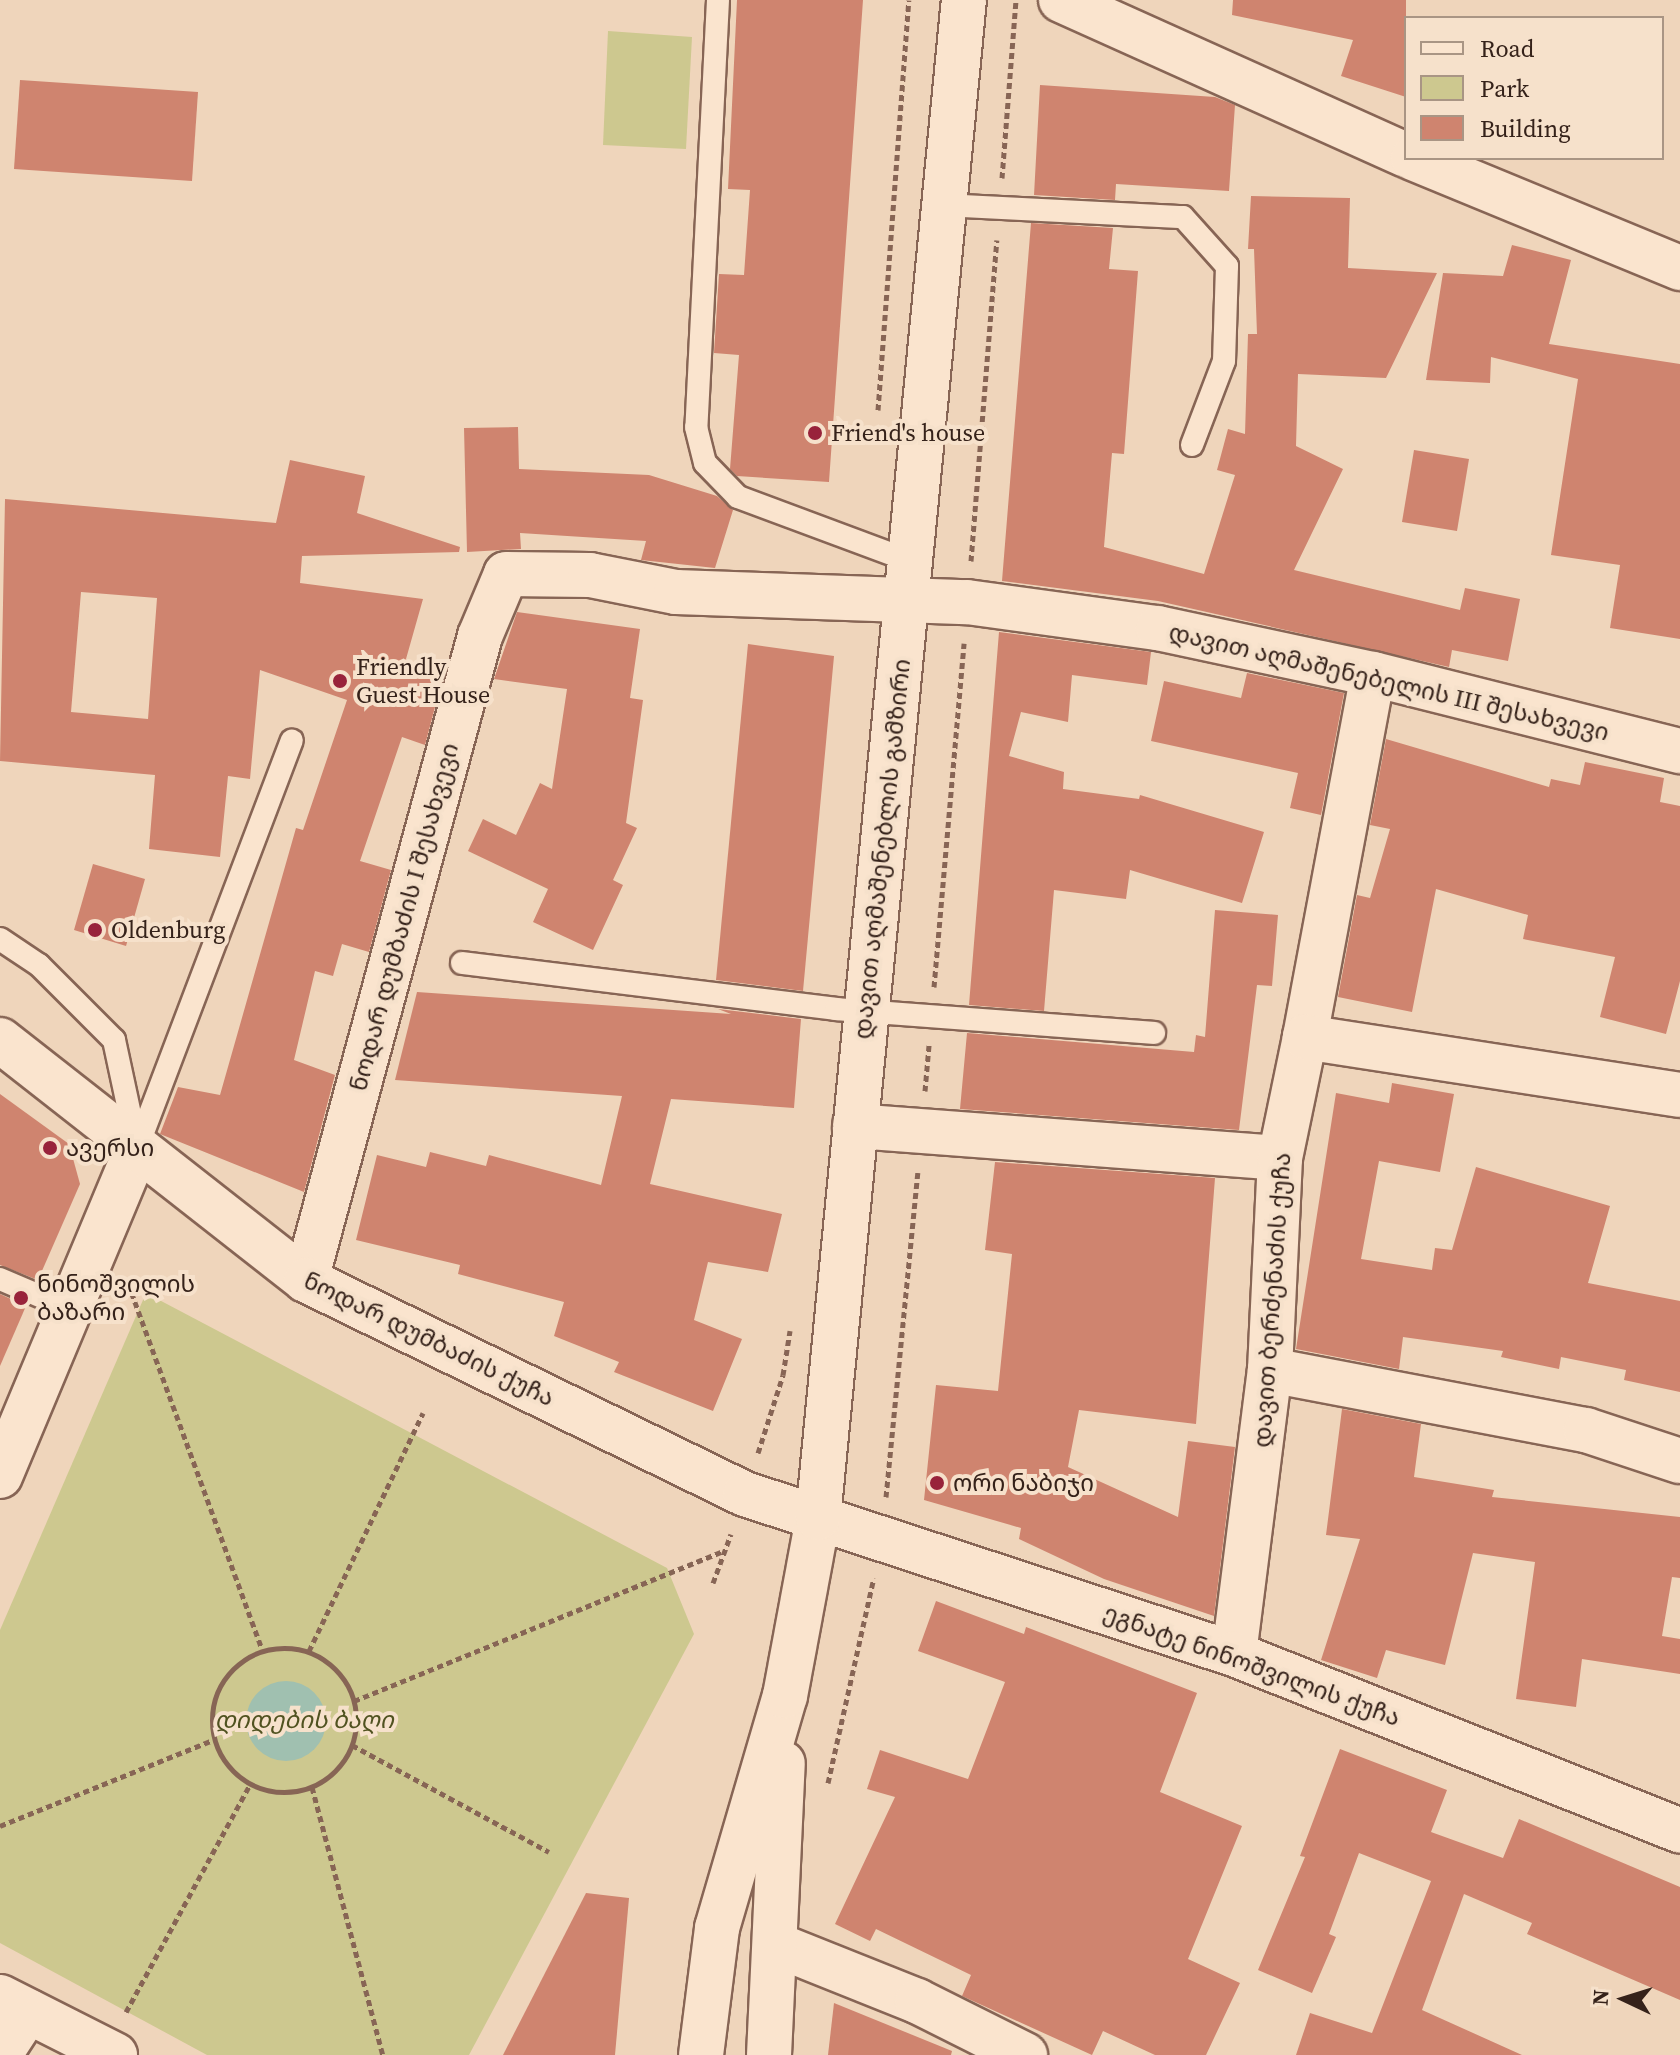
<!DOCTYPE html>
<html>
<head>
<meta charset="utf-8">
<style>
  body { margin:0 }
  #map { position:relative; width:1680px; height:2055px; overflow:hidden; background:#efd5bb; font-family:"Source Serif 4","Noto Sans Georgian",serif }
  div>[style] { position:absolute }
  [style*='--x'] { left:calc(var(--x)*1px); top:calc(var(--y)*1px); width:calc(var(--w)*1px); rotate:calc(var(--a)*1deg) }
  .green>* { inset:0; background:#cdc88f }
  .water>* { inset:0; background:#a0c0b0 }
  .round { border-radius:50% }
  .building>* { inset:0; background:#cf846f }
  .path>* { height:5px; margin-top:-2.5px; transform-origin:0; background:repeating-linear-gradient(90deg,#876555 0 6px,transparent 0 10px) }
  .path>.ring { margin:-2.5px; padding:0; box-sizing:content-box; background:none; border:5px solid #876555; border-radius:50% }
  .roads { filter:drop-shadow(2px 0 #876555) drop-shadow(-2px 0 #876555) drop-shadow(0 2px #876555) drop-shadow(0 -2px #876555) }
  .service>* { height:22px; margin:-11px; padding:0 11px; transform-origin:11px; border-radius:11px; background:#fae4ce }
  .minor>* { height:44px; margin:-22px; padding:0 22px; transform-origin:22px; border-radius:22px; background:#fae4ce }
  .secondary>* { height:44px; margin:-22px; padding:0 22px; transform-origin:22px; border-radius:22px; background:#fae4ce }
  .dots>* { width:22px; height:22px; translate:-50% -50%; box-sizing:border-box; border:4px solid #f6e1cb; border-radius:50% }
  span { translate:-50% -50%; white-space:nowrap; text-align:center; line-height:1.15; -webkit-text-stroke:8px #f6e1cb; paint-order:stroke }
  .poi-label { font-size:24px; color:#35221a }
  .left { translate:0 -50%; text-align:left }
  .street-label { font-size:24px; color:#35221a }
  .park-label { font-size:24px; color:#505220; font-style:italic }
  .legend { position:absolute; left:1404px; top:16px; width:260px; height:144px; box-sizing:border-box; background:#f6e1cb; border:2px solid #a99584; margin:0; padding:10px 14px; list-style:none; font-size:24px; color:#35221a }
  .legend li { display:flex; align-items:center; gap:16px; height:40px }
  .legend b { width:40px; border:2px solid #a99584 }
  .north { position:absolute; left:1584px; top:1959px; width:80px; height:80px; -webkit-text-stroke:6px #f6e1cb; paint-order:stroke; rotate:274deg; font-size:22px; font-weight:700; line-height:32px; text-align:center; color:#35221a }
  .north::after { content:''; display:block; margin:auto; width:28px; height:36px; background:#35221a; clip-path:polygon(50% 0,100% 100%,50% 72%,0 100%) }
</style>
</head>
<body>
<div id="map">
  <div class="green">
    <i style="clip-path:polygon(608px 31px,692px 37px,686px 149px,603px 145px)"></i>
    <i style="clip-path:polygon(146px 1293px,667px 1568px,694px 1634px,469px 2055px,207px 2055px,0 1943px,0 1630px)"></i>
  </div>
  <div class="water">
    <i class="round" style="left:246px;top:1681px;width:80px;height:80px"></i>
  </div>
  <div class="building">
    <i style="clip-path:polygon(737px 0,863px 0,829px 482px,737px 476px,730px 469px,739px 355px,714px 353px,719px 274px,744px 275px,750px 190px,728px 189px)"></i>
    <i style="clip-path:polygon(1233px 0,1406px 0,1406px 97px,1341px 76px,1353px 40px,1232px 15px)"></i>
    <i style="clip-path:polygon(20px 80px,198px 92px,192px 181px,14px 169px)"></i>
    <i style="clip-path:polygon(1040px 85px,1215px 97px,1235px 105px,1229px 191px,1116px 184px,1115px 200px,1034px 195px)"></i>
    <i style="clip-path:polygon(1251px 196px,1350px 198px,1348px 268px,1437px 273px,1386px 378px,1298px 374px,1296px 446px,1343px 469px,1294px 570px,1460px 610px,1465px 588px,1520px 599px,1508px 661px,1452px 650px,1449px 667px,1158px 601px,1002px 581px,1031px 223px,1113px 228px,1109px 269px,1138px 271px,1124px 454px,1112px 453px,1104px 547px,1204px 574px,1235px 475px,1217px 470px,1228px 429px,1245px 434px,1248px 334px,1257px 334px,1254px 249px,1248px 249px)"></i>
    <i style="clip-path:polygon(1512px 245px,1571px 260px,1549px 344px,1680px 364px,1680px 639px,1610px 628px,1620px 565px,1551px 555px,1578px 379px,1491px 357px,1490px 383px,1426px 380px,1443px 273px,1503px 276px)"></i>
    <i style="clip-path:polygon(518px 427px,519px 469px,649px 475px,717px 496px,733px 510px,715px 568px,641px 560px,646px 541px,520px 533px,521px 549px,467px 552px,464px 428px)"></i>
    <i style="clip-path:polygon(1414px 450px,1469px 459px,1457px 531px,1402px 522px)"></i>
    <i style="clip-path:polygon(evenodd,290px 460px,365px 476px,357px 513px,460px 547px,459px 552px,302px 556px,300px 583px,423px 599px,406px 659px,444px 673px,425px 745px,402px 737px,360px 861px,391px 870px,369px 952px,342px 944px,333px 976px,315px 971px,294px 1060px,335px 1075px,304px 1192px,160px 1134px,178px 1087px,220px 1095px,296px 828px,303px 830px,347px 700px,260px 670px,250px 779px,228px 776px,220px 857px,149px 849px,155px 775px,0 761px,5px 499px,276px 523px,290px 460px,81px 592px,157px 598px,148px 719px,71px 712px,81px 592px)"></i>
    <i style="clip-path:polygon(517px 612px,640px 629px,630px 698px,643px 700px,626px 823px,637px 828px,613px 880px,623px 885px,593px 950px,533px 922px,548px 889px,468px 851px,483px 819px,516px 835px,540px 783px,552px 789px,567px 689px,494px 679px)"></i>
    <i style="clip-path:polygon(999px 632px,1151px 652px,1147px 685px,1072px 675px,1068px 722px,1021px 712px,1009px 756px,1064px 772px,1063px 789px,1139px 799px,1140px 795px,1264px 832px,1242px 903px,1130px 870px,1126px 899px,1054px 890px,1044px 1011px,969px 1005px)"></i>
    <i style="clip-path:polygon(748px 644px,834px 656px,803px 991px,716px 980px)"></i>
    <i style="clip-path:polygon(1247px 673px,1344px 693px,1321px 815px,1290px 808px,1298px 773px,1151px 741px,1164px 681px,1241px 698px)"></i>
    <i style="clip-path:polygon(1386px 739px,1549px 787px,1551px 779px,1580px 785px,1585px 762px,1664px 778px,1660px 802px,1680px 806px,1680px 981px,1666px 1034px,1600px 1017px,1615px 957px,1523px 939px,1528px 915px,1436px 889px,1412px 1012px,1338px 997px,1357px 895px,1370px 898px,1390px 829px,1370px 825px)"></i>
    <i style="clip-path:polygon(93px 864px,145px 879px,126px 946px,74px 930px)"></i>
    <i style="clip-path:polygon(1215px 910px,1278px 915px,1272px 986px,1257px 985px,1239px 1130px,960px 1109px,967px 1033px,1194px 1052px,1196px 1035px,1205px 1037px)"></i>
    <i style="clip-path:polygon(417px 992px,731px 1014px,718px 1009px,801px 1019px,794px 1108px,671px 1099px,650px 1184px,782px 1214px,768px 1272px,708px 1262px,694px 1320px,742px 1339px,713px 1411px,614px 1372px,619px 1362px,554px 1336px,564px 1302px,458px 1274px,460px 1265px,356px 1240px,377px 1155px,426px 1167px,430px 1152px,486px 1166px,489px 1155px,601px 1185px,622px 1096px,395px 1080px)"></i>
    <i style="clip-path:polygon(1392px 1083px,1454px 1094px,1440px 1172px,1379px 1161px,1361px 1259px,1432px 1270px,1435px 1248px,1452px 1250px,1476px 1167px,1610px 1206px,1588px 1283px,1680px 1301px,1680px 1392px,1624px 1380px,1626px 1370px,1561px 1357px,1559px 1369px,1501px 1357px,1503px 1351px,1403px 1337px,1399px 1369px,1296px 1349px,1336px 1093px,1389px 1103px)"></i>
    <i style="clip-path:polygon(0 1094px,69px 1144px,80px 1184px,38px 1280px,0 1265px)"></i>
    <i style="clip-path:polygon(995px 1162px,1215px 1178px,1196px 1424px,1079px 1410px,1068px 1467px,1178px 1517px,1188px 1441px,1235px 1447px,1214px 1616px,1104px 1579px,1019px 1539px,1021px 1528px,924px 1500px,936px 1385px,998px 1391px,1012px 1254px,985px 1250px)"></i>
    <i style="clip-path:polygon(0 1294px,26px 1306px,0 1366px)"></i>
    <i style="clip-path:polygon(1342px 1409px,1421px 1424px,1414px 1477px,1494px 1490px,1492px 1497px,1680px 1517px,1680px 1578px,1672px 1577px,1662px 1636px,1680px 1639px,1680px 1674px,1582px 1659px,1576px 1707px,1516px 1699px,1535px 1562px,1473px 1553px,1445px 1665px,1386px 1650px,1377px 1678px,1321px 1660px,1360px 1539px,1326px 1535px)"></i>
    <i style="clip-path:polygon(936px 1601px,1024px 1634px,1026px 1627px,1197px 1693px,1160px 1792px,1242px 1826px,1188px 1959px,1240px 1983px,1206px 2055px,1155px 2055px,1103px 2031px,1092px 2055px,962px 1996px,971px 1975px,876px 1929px,870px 1941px,835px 1924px,895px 1797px,867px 1789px,880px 1750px,968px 1779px,1005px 1682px,918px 1651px)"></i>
    <i style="clip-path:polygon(1340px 1749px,1447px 1790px,1431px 1832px,1503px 1858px,1519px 1819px,1680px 1887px,1680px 2000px,1527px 1934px,1532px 1923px,1464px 1894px,1422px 2010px,1522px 2055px,1296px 2055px,1310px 2013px,1372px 2033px,1431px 1881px,1359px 1853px,1329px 1934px,1336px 1937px,1312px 1993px,1258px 1970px,1305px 1857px,1300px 1856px)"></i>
    <i style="clip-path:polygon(586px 1893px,629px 1898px,615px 2055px,503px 2055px)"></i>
    <i style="clip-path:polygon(834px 2003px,952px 2051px,951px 2055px,828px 2055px)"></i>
  </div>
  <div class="path">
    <i style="--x:1002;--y:178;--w:178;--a:-85.5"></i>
    <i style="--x:878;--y:410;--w:411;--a:-85.7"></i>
    <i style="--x:971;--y:561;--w:322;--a:-85.4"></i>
    <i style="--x:934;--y:987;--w:345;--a:-85"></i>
    <i style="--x:925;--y:1091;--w:46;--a:-85"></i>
    <i style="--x:128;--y:1283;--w:391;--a:69.9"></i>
    <i style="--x:758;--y:1453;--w:82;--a:-72.2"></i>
    <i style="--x:783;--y:1375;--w:45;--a:-81"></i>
    <i style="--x:886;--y:1497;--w:326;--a:-84.4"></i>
    <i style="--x:713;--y:1583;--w:52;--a:-69.8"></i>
    <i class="ring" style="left:212px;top:1648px;width:139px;height:139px"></i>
    <i style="--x:309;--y:1651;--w:264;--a:-64.4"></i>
    <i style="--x:354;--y:1701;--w:399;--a:-22.1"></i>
    <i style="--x:352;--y:1745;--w:224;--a:28.5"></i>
    <i style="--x:828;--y:1783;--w:210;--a:-77.4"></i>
    <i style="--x:312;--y:1787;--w:277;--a:75.2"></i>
    <i style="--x:0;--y:1826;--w:230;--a:-22"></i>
    <i style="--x:126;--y:2012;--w:259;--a:-61.4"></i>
  </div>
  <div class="roads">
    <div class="service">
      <i style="--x:718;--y:0;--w:428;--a:92.9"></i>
      <i style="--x:696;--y:427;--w:37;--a:76"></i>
      <i style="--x:705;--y:463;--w:47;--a:45.9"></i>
      <i style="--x:738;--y:497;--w:184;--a:20.4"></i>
      <i style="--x:944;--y:205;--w:239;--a:2.9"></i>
      <i style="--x:1183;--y:217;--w:66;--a:48.1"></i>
      <i style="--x:1227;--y:266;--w:95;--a:91.8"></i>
      <i style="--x:1224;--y:361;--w:90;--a:110.9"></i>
      <i style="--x:0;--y:939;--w:47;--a:33.7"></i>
      <i style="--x:39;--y:965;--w:106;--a:45"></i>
      <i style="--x:114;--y:1040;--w:105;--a:77.9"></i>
      <i style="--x:462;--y:963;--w:377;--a:7"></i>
      <i style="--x:836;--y:1009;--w:319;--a:4.3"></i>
      <i style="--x:137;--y:1148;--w:436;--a:-69.2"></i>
      <i style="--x:0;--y:1279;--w:76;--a:23.2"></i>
    </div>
    <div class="minor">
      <i style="--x:1061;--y:0;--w:378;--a:24.2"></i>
      <i style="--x:1413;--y:158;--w:289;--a:22.4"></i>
      <i style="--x:1305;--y:1037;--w:369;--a:-79.4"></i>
      <i style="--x:855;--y:1126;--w:426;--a:4.3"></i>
      <i style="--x:306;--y:1280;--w:667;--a:-74.88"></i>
      <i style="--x:480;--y:636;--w:67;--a:-67.2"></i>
      <i style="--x:506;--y:574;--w:84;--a:0.7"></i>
      <i style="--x:590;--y:575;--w:88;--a:11.2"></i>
      <i style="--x:676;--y:592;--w:291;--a:2"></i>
      <i style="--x:967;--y:602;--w:193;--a:7.8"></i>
      <i style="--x:1158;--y:628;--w:220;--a:12.1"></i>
      <i style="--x:1373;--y:674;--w:317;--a:14.1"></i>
      <i style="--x:1270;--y:1370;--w:322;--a:10.8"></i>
      <i style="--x:1586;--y:1430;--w:99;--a:18.3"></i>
      <i style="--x:0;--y:1476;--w:355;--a:-67.3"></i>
      <i style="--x:1234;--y:1654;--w:286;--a:-82.8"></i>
      <i style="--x:1270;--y:1370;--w:212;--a:-87.3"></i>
      <i style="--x:1280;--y:1158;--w:124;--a:-78.3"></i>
      <i style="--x:1305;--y:1037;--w:379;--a:8.8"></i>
      <i style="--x:777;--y:1945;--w:151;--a:21.8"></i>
      <i style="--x:917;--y:2001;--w:121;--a:26.6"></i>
      <i style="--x:0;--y:1997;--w:129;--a:26.8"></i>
      <i style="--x:0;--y:2054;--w:51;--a:-56.9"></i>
    </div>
    <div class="secondary">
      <i style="--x:0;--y:1040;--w:389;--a:38.1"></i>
      <i style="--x:306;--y:1280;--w:488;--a:26"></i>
      <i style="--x:745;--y:1494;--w:515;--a:18.12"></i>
      <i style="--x:1234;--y:1654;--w:480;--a:21.6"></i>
      <i style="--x:701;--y:2055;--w:128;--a:-82.8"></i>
      <i style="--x:717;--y:1928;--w:242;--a:-73.7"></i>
      <i style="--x:785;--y:1696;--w:181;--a:-79.5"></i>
      <i style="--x:818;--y:1518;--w:1525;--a:-84.51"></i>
      <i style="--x:769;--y:2055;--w:292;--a:-87.3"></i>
    </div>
  </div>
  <div class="dots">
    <i style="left:815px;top:433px;background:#98233b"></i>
    <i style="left:340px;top:681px;background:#98233b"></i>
    <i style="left:95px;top:930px;background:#98233b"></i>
    <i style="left:50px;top:1148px;background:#98233b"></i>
    <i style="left:21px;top:1298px;background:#98233b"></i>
    <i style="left:937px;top:1483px;background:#98233b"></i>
  </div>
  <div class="poi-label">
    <span class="left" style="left:831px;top:433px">Friend's house</span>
    <span class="left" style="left:356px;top:681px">Friendly<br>Guest House</span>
    <span class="left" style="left:111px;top:930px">Oldenburg</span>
    <span class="left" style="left:66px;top:1148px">ავერსი</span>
    <span class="left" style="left:37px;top:1298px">ნინოშვილის<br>ბაზარი</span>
    <span class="left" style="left:953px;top:1483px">ორი ნაბიჯი</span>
  </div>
  <div class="street-label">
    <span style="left:1389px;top:682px;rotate:13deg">დავით აღმაშენებელის III შესახვევი</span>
    <span style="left:882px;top:849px;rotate:-84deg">დავით აღმაშენებლის გამზირი</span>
    <span style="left:404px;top:917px;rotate:-75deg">ნოდარ დუმბაძის I შესახვევი</span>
    <span style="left:1272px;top:1300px;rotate:-86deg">დავით ბერძენაძის ქუჩა</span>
    <span style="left:429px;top:1339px;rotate:26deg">ნოდარ დუმბაძის ქუჩა</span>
    <span style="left:1252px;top:1665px;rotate:20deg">ეგნატე ნინოშვილის ქუჩა</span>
  </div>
  <div class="park-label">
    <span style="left:304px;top:1720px">დიდების ბაღი</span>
  </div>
  <ul class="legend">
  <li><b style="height:10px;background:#fae4ce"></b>Road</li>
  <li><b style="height:22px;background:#cdc88f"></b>Park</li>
  <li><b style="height:22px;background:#cf846f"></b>Building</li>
  </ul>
  <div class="north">N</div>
</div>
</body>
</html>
